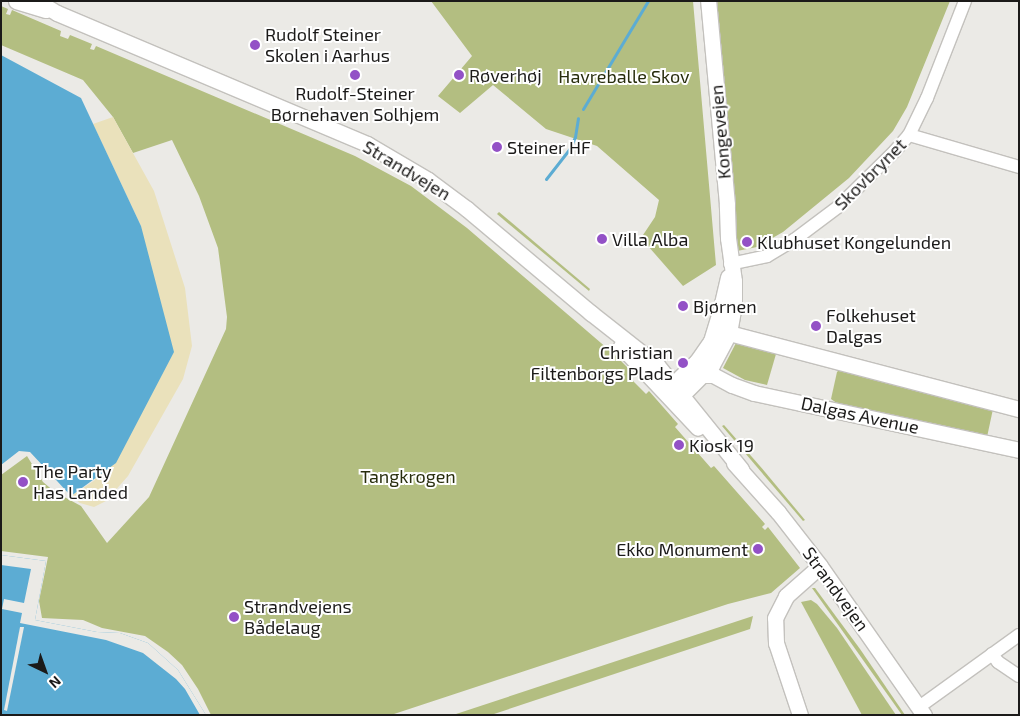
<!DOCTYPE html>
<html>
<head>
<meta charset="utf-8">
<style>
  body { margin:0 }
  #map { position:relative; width:1020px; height:716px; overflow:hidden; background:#ebeae6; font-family:"Exo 2",sans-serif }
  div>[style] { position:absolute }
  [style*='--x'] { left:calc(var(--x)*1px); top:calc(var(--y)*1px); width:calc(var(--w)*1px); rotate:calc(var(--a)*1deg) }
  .green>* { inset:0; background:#b3be81 }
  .sand>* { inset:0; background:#eae1bb }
  .water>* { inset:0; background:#5cacd3 }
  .pier>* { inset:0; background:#ebeae6 }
  .stream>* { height:3px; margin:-1.5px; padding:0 1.5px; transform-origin:1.5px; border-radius:1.5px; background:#5cacd3 }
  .roads { filter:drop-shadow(1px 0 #c3c1bd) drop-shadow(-1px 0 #c3c1bd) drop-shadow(0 1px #c3c1bd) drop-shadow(0 -1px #c3c1bd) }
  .minor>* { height:12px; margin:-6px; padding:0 6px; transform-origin:6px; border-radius:6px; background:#fff }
  .tertiary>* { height:15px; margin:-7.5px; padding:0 7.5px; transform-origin:7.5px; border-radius:7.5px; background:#fff }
  .dots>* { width:14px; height:14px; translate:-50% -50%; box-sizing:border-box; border:2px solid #fff; border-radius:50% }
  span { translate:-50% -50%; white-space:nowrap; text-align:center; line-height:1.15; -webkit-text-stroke:4px #fff; paint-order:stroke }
  .poi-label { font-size:18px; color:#1b1a19 }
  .left { translate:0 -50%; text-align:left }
  .right { translate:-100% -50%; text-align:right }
  .park-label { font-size:18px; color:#282d0d }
  .street-label { font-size:18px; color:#1b1a19 }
  .frame { position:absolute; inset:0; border:2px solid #1b1a19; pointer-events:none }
  .north { position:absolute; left:20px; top:646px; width:50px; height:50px; -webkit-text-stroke:4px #fff; paint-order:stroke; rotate:138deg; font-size:14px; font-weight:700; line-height:20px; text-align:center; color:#1b1a19 }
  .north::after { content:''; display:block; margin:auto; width:18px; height:22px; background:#1b1a19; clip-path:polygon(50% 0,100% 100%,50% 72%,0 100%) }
</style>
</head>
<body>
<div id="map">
  <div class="green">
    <i style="clip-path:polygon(431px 1px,693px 1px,716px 265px,683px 286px,641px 238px,655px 217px,659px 200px,597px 146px,546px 129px,493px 85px,460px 113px,438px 96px,472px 56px)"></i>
    <i style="clip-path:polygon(717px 1px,950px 1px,907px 107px,893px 131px,849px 178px,783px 232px,757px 247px,737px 251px,733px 171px)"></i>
    <i style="clip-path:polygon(1px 6px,8px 9px,6px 14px,10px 15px,12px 10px,61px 31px,60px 36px,68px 39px,70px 35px,92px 44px,90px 49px,94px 50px,96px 46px,355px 156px,411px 186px,467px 228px,615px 355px,632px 372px,628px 376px,646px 394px,649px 391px,678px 424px,675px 427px,711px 468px,714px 466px,765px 524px,762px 527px,765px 530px,768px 527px,800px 568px,771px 593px,728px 604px,391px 715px,211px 715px,198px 689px,182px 665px,168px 652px,145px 636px,102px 628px,83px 620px,42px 618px,39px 601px,48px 557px,1px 551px,1px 475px,27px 456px,43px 482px,55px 492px,81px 506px,107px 543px,149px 497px,226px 329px,227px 317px,218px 248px,199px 196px,172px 140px,133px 153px,113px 117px,83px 80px,1px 45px)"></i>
    <i style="clip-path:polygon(499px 212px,590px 289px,589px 291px,497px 214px)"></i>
    <i style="clip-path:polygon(736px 343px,776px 354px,767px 385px,745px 380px,723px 368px)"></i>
    <i style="clip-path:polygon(841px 368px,993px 409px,987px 437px,838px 404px,831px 399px,837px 372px)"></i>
    <i style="clip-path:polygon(724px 425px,765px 472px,805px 520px,803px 521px,722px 426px)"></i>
    <i style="clip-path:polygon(812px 588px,815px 588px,860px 649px,905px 715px,902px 715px)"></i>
    <i style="clip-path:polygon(811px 600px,817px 604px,837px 628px,896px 715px,862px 715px,801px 602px)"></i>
    <i style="clip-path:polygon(753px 616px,750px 629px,491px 715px,453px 715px)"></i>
  </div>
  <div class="sand">
    <i style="clip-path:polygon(113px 117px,154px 191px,185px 288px,192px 346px,183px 379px,128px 476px,106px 501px,94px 507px,80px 503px,71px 496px,95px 480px,141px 226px,93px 124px)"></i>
  </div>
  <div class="water">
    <i style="clip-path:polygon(1px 55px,81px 98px,141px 226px,174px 352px,116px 463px,71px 496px,30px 452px,19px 451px,1px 465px)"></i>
    <i style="clip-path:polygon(1px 555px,46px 561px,35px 620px,97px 632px,120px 633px,148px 643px,178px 670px,206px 715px,1px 715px)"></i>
  </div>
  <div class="pier">
    <i style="clip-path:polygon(1px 555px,46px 561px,35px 620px,97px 632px,120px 633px,148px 643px,178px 670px,206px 715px,200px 715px,185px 689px,176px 679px,143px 653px,106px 640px,20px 623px,22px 613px,2px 609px,4px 599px,24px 603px,31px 569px,1px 565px)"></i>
    <i style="clip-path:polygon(20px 627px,24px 627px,7px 711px,4px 710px)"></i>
  </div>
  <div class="stream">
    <i style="--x:583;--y:109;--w:126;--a:-59"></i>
    <i style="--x:546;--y:179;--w:39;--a:-52"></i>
    <i style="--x:570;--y:148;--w:12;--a:-66"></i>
    <i style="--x:575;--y:137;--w:19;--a:-81"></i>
  </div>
  <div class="roads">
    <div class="minor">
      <i style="--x:909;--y:135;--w:115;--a:16.2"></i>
      <i style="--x:730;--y:264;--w:38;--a:-12"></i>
      <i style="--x:767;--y:256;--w:31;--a:-31"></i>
      <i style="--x:794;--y:240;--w:55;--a:-36.9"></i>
      <i style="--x:838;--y:207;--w:80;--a:-44.5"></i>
      <i style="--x:895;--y:151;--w:21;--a:-49"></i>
      <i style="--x:909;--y:135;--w:41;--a:-64.1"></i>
      <i style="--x:927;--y:98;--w:104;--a:-68.6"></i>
      <i style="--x:992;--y:654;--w:10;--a:53"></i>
      <i style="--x:998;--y:662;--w:25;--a:34"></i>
      <i style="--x:919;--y:707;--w:123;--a:-35.8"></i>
    </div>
    <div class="tertiary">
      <i style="--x:16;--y:1;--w:31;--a:17"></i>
      <i style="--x:37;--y:1;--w:23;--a:31"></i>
      <i style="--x:57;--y:13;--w:337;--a:22.9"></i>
      <i style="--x:367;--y:144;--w:71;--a:30.5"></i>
      <i style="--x:428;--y:180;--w:49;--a:36.6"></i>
      <i style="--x:467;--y:209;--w:162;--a:40"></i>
      <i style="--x:591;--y:313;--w:84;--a:38.2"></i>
      <i style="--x:657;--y:365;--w:134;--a:51.1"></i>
      <i style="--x:711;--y:341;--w:12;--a:-35"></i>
      <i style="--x:721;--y:334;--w:8;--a:-7"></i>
      <i style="--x:729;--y:333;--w:300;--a:14.7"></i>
      <i style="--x:621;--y:346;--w:112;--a:46.8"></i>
      <i style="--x:705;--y:375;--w:8;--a:0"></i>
      <i style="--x:713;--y:375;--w:21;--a:28"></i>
      <i style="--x:732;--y:385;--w:23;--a:20"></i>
      <i style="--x:754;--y:393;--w:271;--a:12.1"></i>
      <i style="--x:667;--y:390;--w:42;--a:-44"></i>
      <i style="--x:697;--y:361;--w:24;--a:-55"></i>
      <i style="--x:711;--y:341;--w:30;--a:-73"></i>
      <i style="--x:720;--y:312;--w:36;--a:-77"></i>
      <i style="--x:675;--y:402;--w:52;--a:-45"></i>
      <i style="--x:712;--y:365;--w:36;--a:-62"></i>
      <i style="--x:729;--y:333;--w:29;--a:-80"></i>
      <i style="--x:734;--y:304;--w:23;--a:-90"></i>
      <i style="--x:734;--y:281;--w:43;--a:-97.9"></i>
      <i style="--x:728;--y:238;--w:34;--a:-92"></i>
      <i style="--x:727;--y:204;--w:204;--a:-95.3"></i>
      <i style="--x:734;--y:463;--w:66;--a:48.1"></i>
      <i style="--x:778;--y:512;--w:68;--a:52.1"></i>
      <i style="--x:820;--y:566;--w:182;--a:55.1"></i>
      <i style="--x:800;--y:715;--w:76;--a:-108.4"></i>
      <i style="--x:776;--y:643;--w:25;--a:-92"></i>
      <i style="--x:775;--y:618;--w:25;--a:-63"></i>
      <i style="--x:786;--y:596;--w:45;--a:-41.4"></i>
    </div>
  </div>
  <div class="dots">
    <i style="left:255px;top:45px;background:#9351c6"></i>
    <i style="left:355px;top:75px;background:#9351c6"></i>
    <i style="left:459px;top:75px;background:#9351c6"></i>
    <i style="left:497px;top:147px;background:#9351c6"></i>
    <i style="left:602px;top:239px;background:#9351c6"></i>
    <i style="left:747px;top:242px;background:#9351c6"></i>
    <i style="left:683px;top:306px;background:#9351c6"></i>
    <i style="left:816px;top:326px;background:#9351c6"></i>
    <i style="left:683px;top:363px;background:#9351c6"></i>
    <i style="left:679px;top:445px;background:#9351c6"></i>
    <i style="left:23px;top:482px;background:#9351c6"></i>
    <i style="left:758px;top:549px;background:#9351c6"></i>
    <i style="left:234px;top:617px;background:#9351c6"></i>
  </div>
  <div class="poi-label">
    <span class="left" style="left:265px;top:45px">Rudolf Steiner<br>Skolen i Aarhus</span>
    <span class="left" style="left:469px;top:75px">Røverhøj</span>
    <span style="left:355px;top:104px">Rudolf-Steiner<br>Børnehaven Solhjem</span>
    <span class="left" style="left:507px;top:147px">Steiner HF</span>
    <span class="left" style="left:612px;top:239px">Villa Alba</span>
    <span class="left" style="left:757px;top:242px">Klubhuset Kongelunden</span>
    <span class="left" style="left:693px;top:306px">Bjørnen</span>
    <span class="left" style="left:826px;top:326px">Folkehuset<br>Dalgas</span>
    <span class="right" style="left:673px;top:363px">Christian<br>Filtenborgs Plads</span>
    <span class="left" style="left:689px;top:445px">Kiosk 19</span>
    <span class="left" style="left:33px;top:482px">The Party<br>Has Landed</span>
    <span class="right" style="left:748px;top:549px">Ekko Monument</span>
    <span class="left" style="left:244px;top:617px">Strandvejens<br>Bådelaug</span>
  </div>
  <div class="park-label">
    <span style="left:624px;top:76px">Havreballe Skov</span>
    <span style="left:408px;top:476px">Tangkrogen</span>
  </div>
  <div class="street-label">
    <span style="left:720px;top:132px;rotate:-95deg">Kongevejen</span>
    <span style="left:407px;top:170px;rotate:31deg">Strandvejen</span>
    <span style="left:870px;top:174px;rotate:-45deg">Skovbrynet</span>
    <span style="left:860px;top:415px;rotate:12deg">Dalgas Avenue</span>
    <span style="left:836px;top:589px;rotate:54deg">Strandvejen</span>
  </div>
  <div class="frame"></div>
  <div class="north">N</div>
</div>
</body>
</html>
